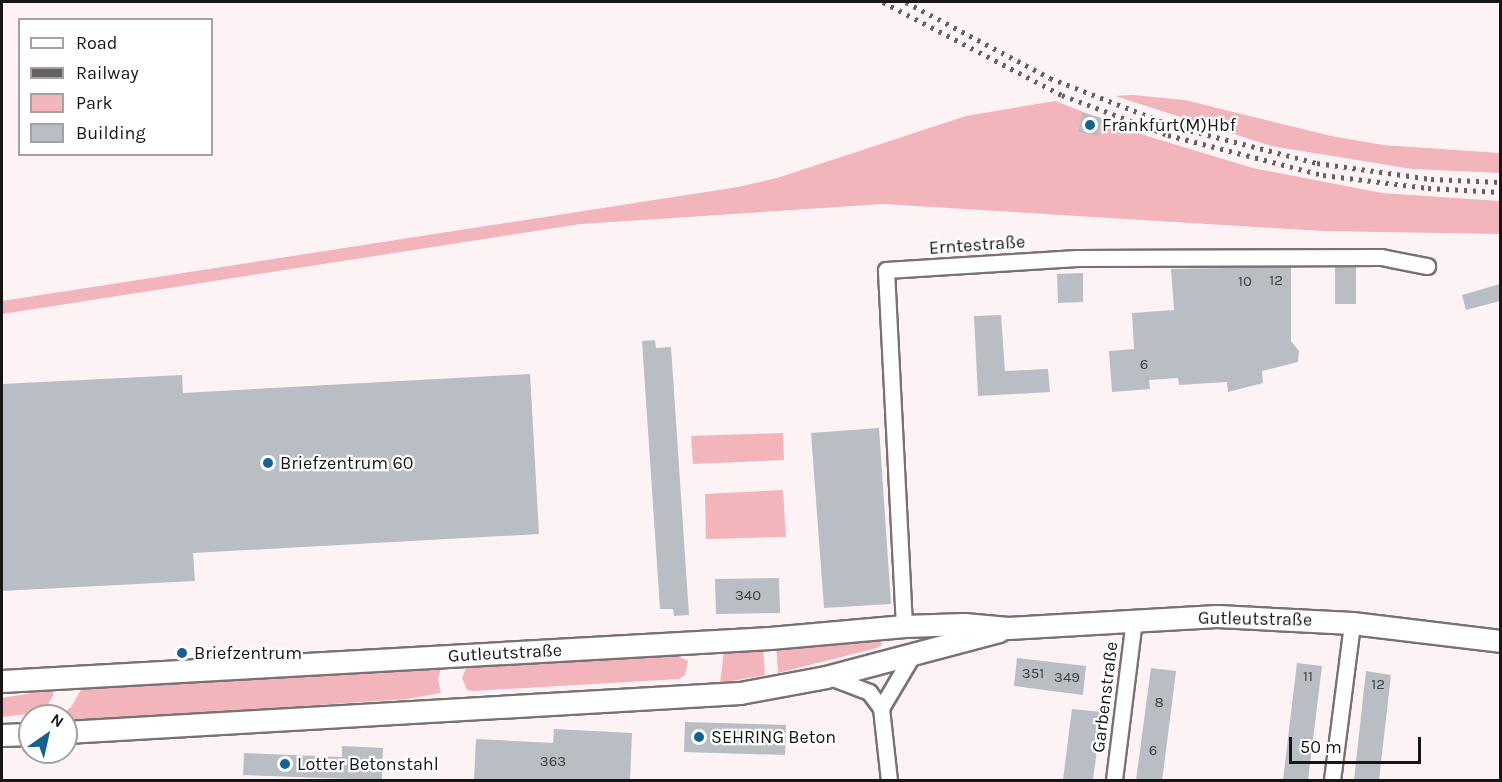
<!DOCTYPE html>
<html>
<head>
<meta charset="utf-8">
<style>
  body { margin:0 }
  #map { position:relative; width:1502px; height:782px; overflow:hidden; background:#fdf3f4; font-family:Karla,sans-serif }
  div>[style] { position:absolute }
  [style*='--x'] { left:calc(var(--x)*1px); top:calc(var(--y)*1px); width:calc(var(--w)*1px); rotate:calc(var(--a)*1deg) }
  .green>* { inset:0; background:#f2b5bc }
  .building>* { inset:0; background:#b8bec4 }
  .roads { filter:drop-shadow(2px 0 #7a7172) drop-shadow(-2px 0 #7a7172) drop-shadow(0 2px #7a7172) drop-shadow(0 -2px #7a7172) }
  .minor>* { height:15px; margin:-7.5px; padding:0 7.5px; transform-origin:7.5px; border-radius:7.5px; background:#fff }
  .secondary>* { height:21px; margin:-10.5px; padding:0 10.5px; transform-origin:10.5px; border-radius:10.5px; background:#fff }
  .rail>* { height:4.5px; margin-top:-2.25px; transform-origin:0; background:repeating-linear-gradient(90deg,#656061 0 3px,transparent 0 9px) }
  .dots>* { width:16px; height:16px; translate:-50% -50%; box-sizing:border-box; border:3px solid #fff; border-radius:50% }
  span { translate:-50% -50%; white-space:nowrap; text-align:center; line-height:1.15; -webkit-text-stroke:4.5px #fff; paint-order:stroke }
  .number-label { font-size:15px; color:#403f42 }
  .number-label span { -webkit-text-stroke-width:0 }
  .poi-label { font-size:18px; color:#181516 }
  .left { translate:0 -50%; text-align:left }
  .street-label { font-size:18px; color:#181516 }
  .frame { position:absolute; inset:0; border:3px solid #181516; pointer-events:none }
  .legend { position:absolute; left:18px; top:18px; width:195px; height:138px; box-sizing:border-box; background:#fff; border:2px solid #a3a1a2; margin:0; padding:8px 10px; list-style:none; font-size:18px; color:#181516 }
  .legend li { display:flex; align-items:center; gap:12px; height:30px }
  .legend b { width:30px; border:2px solid #a3a1a2 }
  .north { position:absolute; left:18px; top:704px; width:60px; height:60px; box-sizing:border-box; background:#fff; border:2px solid #a3a1a2; border-radius:50%; rotate:34deg; font-size:16px; font-weight:700; line-height:24px; text-align:center; color:#181516 }
  .north::after { content:''; display:block; margin:auto; width:21px; height:27px; background:#166194; clip-path:polygon(50% 0,100% 100%,50% 72%,0 100%) }
  .scale { position:absolute; left:1289px; top:737px; width:132px; height:27px; box-sizing:border-box; border:3px solid #181516; border-top:0; padding-left:8px; font-size:18px; line-height:21px; white-space:nowrap; color:#181516; -webkit-text-stroke:4px #fff; paint-order:stroke }
</style>
</head>
<body>
<div id="map">
  <div class="green">
    <i style="clip-path:polygon(1133px 95px,1185px 100px,1331px 136px,1383px 145px,1500px 153px,1500px 173px,1412px 169px,1271px 146px,1115px 96px)"></i>
    <i style="clip-path:polygon(1055px 101px,1147px 136px,1253px 168px,1382px 193px,1500px 201px,1500px 234px,1322px 231px,883px 204px,581px 224px,2px 314px,2px 301px,738px 187px,777px 178px,966px 116px)"></i>
    <i style="clip-path:polygon(783px 433px,784px 460px,693px 464px,691px 436px)"></i>
    <i style="clip-path:polygon(783px 490px,786px 537px,706px 539px,705px 494px)"></i>
    <i style="clip-path:polygon(878px 641px,883px 644px,877px 648px,778px 673px,776px 645px)"></i>
    <i style="clip-path:polygon(763px 648px,765px 675px,720px 683px,724px 650px)"></i>
    <i style="clip-path:polygon(669px 652px,688px 661px,685px 675px,679px 679px,473px 691px,467px 690px,462px 678px,467px 666px,474px 663px)"></i>
    <i style="clip-path:polygon(442px 666px,438px 679px,441px 693px,407px 699px,66px 722px,66px 716px,59px 716px,71px 707px,82px 688px)"></i>
    <i style="clip-path:polygon(50px 690px,54px 694px,46px 708px,35px 713px,2px 717px,2px 698px)"></i>
  </div>
  <div class="building">
    <i style="clip-path:polygon(1082px 113px,1102px 118px,1098px 136px,1078px 132px)"></i>
    <i style="clip-path:polygon(1291px 267px,1291px 341px,1299px 351px,1298px 362px,1262px 371px,1263px 383px,1228px 392px,1227px 382px,1179px 385px,1178px 378px,1149px 380px,1150px 389px,1112px 392px,1109px 351px,1134px 349px,1132px 313px,1174px 310px,1171px 269px)"></i>
    <i style="clip-path:polygon(1335px 267px,1356px 267px,1356px 304px,1335px 304px)"></i>
    <i style="clip-path:polygon(1083px 273px,1083px 302px,1058px 303px,1057px 274px)"></i>
    <i style="clip-path:polygon(1500px 284px,1500px 301px,1466px 310px,1462px 295px)"></i>
    <i style="clip-path:polygon(1001px 315px,1005px 371px,1048px 369px,1050px 392px,978px 396px,974px 316px)"></i>
    <i style="clip-path:polygon(655px 340px,656px 348px,671px 347px,689px 615px,674px 616px,673px 609px,660px 609px,642px 341px)"></i>
    <i style="clip-path:polygon(530px 374px,539px 534px,193px 553px,195px 581px,2px 591px,2px 384px,182px 375px,183px 393px)"></i>
    <i style="clip-path:polygon(879px 428px,891px 604px,824px 608px,811px 433px)"></i>
    <i style="clip-path:polygon(779px 578px,780px 613px,716px 614px,715px 579px)"></i>
    <i style="clip-path:polygon(1017px 658px,1086px 666px,1083px 695px,1014px 686px)"></i>
    <i style="clip-path:polygon(1297px 663px,1322px 666px,1308px 780px,1283px 780px)"></i>
    <i style="clip-path:polygon(1151px 668px,1176px 671px,1164px 766px,1162px 780px,1136px 780px)"></i>
    <i style="clip-path:polygon(1366px 671px,1391px 675px,1379px 780px,1354px 780px)"></i>
    <i style="clip-path:polygon(1072px 709px,1102px 712px,1093px 780px,1063px 780px)"></i>
    <i style="clip-path:polygon(685px 722px,786px 725px,785px 755px,684px 752px)"></i>
    <i style="clip-path:polygon(554px 729px,632px 733px,630px 780px,474px 780px,476px 739px,553px 743px)"></i>
    <i style="clip-path:polygon(342px 746px,383px 748px,382px 780px,243px 775px,244px 753px,342px 757px)"></i>
  </div>
  <div class="roads">
    <div class="minor">
      <i style="--x:904;--y:626;--w:356;--a:-92.9"></i>
      <i style="--x:886;--y:270;--w:191;--a:-3.6"></i>
      <i style="--x:1077;--y:258;--w:304;--a:-0.2"></i>
      <i style="--x:1381;--y:257;--w:47;--a:11.1"></i>
      <i style="--x:830;--y:677;--w:42;--a:21"></i>
      <i style="--x:869;--y:692;--w:20;--a:53"></i>
      <i style="--x:881;--y:708;--w:72;--a:83.7"></i>
      <i style="--x:881;--y:708;--w:63;--a:-59.3"></i>
      <i style="--x:1114;--y:780;--w:162;--a:-82.9"></i>
      <i style="--x:1332;--y:780;--w:158;--a:-82.7"></i>
    </div>
    <div class="secondary">
      <i style="--x:2;--y:681;--w:769;--a:-3.2"></i>
      <i style="--x:770;--y:638;--w:135;--a:-5.1"></i>
      <i style="--x:904;--y:626;--w:60;--a:-1.9"></i>
      <i style="--x:964;--y:624;--w:44;--a:5.2"></i>
      <i style="--x:1008;--y:628;--w:209;--a:-3.3"></i>
      <i style="--x:1217;--y:616;--w:135;--a:3"></i>
      <i style="--x:1352;--y:623;--w:149;--a:6.9"></i>
      <i style="--x:66;--y:732;--w:675;--a:-3.31"></i>
      <i style="--x:740;--y:693;--w:87;--a:-10.5"></i>
      <i style="--x:826;--y:677;--w:179;--a:-14.9"></i>
      <i style="--x:2;--y:735;--w:28;--a:-2"></i>
    </div>
  </div>
  <div class="rail">
    <i style="--x:883;--y:2;--w:202;--a:27.5"></i>
    <i style="--x:1062;--y:95;--w:113;--a:20.7"></i>
    <i style="--x:1168;--y:135;--w:160;--a:14.5"></i>
    <i style="--x:1323;--y:175;--w:106;--a:7.1"></i>
    <i style="--x:1428;--y:188;--w:72;--a:3.2"></i>
    <i style="--x:906;--y:2;--w:163;--a:27.8"></i>
    <i style="--x:1050;--y:78;--w:132;--a:21.3"></i>
    <i style="--x:1173;--y:126;--w:149;--a:14.4"></i>
    <i style="--x:1317;--y:163;--w:115;--a:8"></i>
    <i style="--x:1431;--y:179;--w:69;--a:2.5"></i>
  </div>
  <div class="dots">
    <i style="left:1090px;top:125px;background:#166194"></i>
    <i style="left:268px;top:463px;background:#166194"></i>
    <i style="left:182px;top:653px;background:#166194"></i>
    <i style="left:699px;top:737px;background:#166194"></i>
    <i style="left:285px;top:764px;background:#166194"></i>
  </div>
  <div class="number-label">
    <span style="left:1276px;top:281px">12</span>
    <span style="left:1245px;top:282px">10</span>
    <span style="left:1144px;top:365px">6</span>
    <span style="left:748px;top:596px">340</span>
    <span style="left:1033px;top:674px">351</span>
    <span style="left:1308px;top:677px">11</span>
    <span style="left:1067px;top:678px">349</span>
    <span style="left:1378px;top:685px">12</span>
    <span style="left:1159px;top:703px">8</span>
    <span style="left:1153px;top:751px">6</span>
    <span style="left:553px;top:762px">363</span>
  </div>
  <div class="poi-label">
    <span class="left" style="left:1102px;top:125px">Frankfurt(M)Hbf</span>
    <span class="left" style="left:280px;top:463px">Briefzentrum 60</span>
    <span class="left" style="left:194px;top:653px">Briefzentrum</span>
    <span class="left" style="left:711px;top:737px">SEHRING Beton</span>
    <span class="left" style="left:297px;top:764px">Lotter Betonstahl</span>
  </div>
  <div class="street-label">
    <span style="left:977px;top:245px;rotate:-4deg">Erntestraße</span>
    <span style="left:1255px;top:619px;rotate:1deg">Gutleutstraße</span>
    <span style="left:505px;top:653px;rotate:-3deg">Gutleutstraße</span>
    <span style="left:1105px;top:697px;rotate:-83deg">Garbenstraße</span>
  </div>
  <div class="frame"></div>
  <ul class="legend">
  <li><b style="height:8px;background:#fff"></b>Road</li>
  <li><b style="height:8px;background:#656061"></b>Railway</li>
  <li><b style="height:16px;background:#f2b5bc"></b>Park</li>
  <li><b style="height:16px;background:#b8bec4"></b>Building</li>
  </ul>
  <div class="north">N</div>
  <div class="scale">50 m</div>
</div>
</body>
</html>
